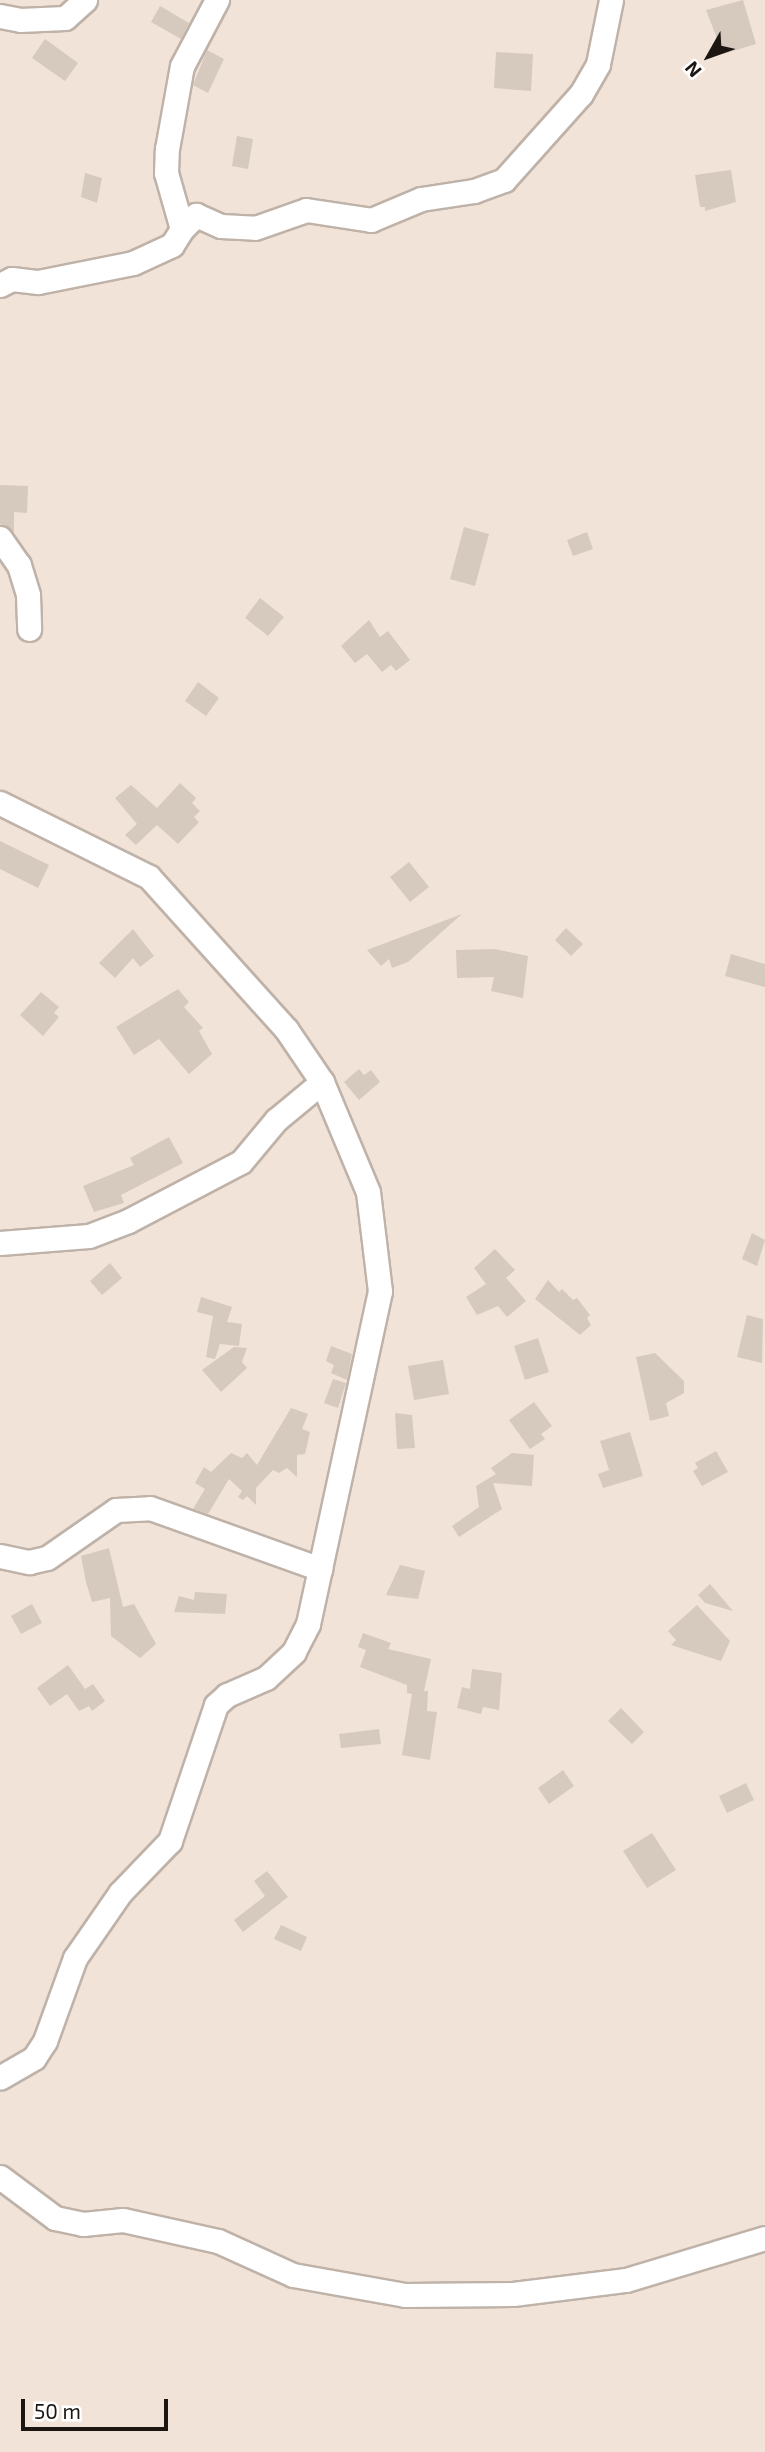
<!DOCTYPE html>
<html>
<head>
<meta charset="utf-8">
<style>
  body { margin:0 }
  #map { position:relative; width:765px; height:2452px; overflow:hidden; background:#f1e3d8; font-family:"Exo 2",sans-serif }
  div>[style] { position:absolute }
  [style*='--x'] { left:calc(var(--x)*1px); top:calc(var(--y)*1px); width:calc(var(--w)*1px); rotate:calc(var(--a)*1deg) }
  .building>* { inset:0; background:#d6c9be }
  .roads { filter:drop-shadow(2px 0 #bfb2a8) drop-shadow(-2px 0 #bfb2a8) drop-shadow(0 2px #bfb2a8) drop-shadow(0 -2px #bfb2a8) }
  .minor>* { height:23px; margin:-11.5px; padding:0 11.5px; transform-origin:11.5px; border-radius:11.5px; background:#fff }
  span { translate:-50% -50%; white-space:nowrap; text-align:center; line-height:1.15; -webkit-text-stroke:5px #fff; paint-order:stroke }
  .north { position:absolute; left:674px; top:21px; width:70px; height:70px; -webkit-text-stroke:5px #fff; paint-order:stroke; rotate:230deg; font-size:19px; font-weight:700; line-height:28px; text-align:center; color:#1b1612 }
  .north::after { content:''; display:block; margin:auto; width:24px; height:32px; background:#1b1612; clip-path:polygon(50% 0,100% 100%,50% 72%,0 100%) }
  .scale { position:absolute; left:21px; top:2399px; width:147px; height:32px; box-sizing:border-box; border:4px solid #1b1612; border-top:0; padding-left:9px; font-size:21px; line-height:24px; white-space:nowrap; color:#1b1612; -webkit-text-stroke:5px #fff; paint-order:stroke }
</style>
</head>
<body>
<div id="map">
  <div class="building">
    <i style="clip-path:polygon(743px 0,756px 44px,723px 54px,706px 10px)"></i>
    <i style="clip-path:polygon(160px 6px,189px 23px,181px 39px,151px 22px)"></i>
    <i style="clip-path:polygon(45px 39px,78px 63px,65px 81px,32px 58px)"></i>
    <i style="clip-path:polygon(207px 50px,224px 59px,208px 93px,193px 85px)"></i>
    <i style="clip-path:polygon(496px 52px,533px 54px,531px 91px,494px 88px)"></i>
    <i style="clip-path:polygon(237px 136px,253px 139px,248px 169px,232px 166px)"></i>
    <i style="clip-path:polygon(731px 170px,736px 202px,705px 211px,705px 207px,700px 207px,695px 175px)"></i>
    <i style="clip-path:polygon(85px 173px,102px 178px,97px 203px,81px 197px)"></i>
    <i style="clip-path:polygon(0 485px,28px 486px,27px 513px,14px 512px,14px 533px,0 524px)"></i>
    <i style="clip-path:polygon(464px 527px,489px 534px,475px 586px,450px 579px)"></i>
    <i style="clip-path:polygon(587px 532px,593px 549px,573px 556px,567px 540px)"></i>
    <i style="clip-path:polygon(260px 598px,284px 617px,268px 636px,245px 618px)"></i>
    <i style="clip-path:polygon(369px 620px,380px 637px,388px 631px,410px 660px,396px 671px,391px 665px,382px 672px,367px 654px,355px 663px,341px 646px)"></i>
    <i style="clip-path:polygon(198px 682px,219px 698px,206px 716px,185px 701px)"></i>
    <i style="clip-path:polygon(180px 783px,196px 798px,192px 803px,200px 811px,194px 817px,199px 822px,178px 844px,157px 825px,136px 845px,125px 835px,137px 824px,115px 798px,131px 785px,157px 808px)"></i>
    <i style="clip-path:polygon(0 841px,49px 865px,38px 888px,0 869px)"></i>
    <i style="clip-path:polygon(409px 862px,429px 887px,410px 902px,390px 877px)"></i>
    <i style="clip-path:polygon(462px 914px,408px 962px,392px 968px,389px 959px,381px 966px,367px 950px)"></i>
    <i style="clip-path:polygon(566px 928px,583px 944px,571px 956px,555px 940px)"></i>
    <i style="clip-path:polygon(133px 929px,154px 956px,140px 967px,133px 958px,115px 978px,99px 963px)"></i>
    <i style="clip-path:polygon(495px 949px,528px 956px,523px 998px,491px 991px,494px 977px,457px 978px,456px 950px)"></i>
    <i style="clip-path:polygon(731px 954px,765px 964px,765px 987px,725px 976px)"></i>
    <i style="clip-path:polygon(178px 989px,189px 1002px,184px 1007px,203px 1028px,199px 1031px,212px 1054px,189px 1074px,159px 1039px,134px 1055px,116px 1027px)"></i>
    <i style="clip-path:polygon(41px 992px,59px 1007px,54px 1013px,59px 1017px,43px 1036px,20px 1015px)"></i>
    <i style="clip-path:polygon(359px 1069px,364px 1075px,371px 1070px,380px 1082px,359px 1100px,344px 1082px)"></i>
    <i style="clip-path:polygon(169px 1137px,183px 1163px,121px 1195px,124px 1203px,94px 1212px,83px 1186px,134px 1165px,130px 1158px)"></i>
    <i style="clip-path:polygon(752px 1233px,765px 1240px,757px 1266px,742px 1259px)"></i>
    <i style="clip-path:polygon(495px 1249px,515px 1270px,506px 1278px,526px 1301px,507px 1317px,498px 1306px,477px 1315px,466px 1297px,486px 1284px,474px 1268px)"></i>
    <i style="clip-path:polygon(110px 1263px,122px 1278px,102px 1295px,90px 1281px)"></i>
    <i style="clip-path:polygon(548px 1280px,559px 1292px,562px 1289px,573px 1300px,577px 1298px,590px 1315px,587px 1318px,591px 1325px,580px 1335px,535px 1299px)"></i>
    <i style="clip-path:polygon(201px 1297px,232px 1307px,227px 1322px,242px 1324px,239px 1346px,220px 1344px,215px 1359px,206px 1357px,213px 1316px,197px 1312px)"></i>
    <i style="clip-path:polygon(747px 1315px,763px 1319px,762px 1363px,737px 1357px)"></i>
    <i style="clip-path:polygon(538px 1338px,549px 1372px,525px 1380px,514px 1346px)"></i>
    <i style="clip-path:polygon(331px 1346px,352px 1354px,347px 1380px,331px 1373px,334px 1365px,326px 1361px)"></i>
    <i style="clip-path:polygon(234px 1347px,247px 1348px,242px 1362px,247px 1368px,221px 1392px,202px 1370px)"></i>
    <i style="clip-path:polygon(655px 1353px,684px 1381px,684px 1393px,666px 1403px,669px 1416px,650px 1421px,636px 1357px)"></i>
    <i style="clip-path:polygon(443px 1360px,449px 1394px,414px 1400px,408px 1366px)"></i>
    <i style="clip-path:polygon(333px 1379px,346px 1383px,338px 1408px,324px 1403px)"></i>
    <i style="clip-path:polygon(534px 1402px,552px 1426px,541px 1434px,545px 1439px,530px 1449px,509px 1420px)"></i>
    <i style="clip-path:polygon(291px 1408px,308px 1414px,302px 1429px,310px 1432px,305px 1454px,297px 1455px,297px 1477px,287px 1468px,279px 1473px,273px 1470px,256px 1488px,256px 1505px,247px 1496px,243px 1500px,238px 1497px,242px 1491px,229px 1479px,208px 1514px,193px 1509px,205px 1489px,195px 1483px,204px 1467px,211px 1472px,231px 1453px,242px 1458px,247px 1453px,257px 1465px)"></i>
    <i style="clip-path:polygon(395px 1413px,412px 1415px,415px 1448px,397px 1449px)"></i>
    <i style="clip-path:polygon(630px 1432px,643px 1476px,603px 1488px,598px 1474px,609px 1470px,600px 1441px)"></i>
    <i style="clip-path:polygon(716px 1451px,728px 1472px,702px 1486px,693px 1471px,698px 1468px,695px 1463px)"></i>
    <i style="clip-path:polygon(512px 1453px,534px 1455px,532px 1486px,493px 1483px,502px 1509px,459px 1537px,452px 1526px,479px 1507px,476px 1486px,496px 1474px,491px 1468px)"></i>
    <i style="clip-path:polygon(109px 1548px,123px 1607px,134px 1604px,156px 1644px,140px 1658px,111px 1636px,110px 1598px,92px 1602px,86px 1582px,81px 1556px)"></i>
    <i style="clip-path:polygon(400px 1565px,425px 1571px,418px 1599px,386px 1595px)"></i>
    <i style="clip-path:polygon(710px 1584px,733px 1611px,705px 1603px,698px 1595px)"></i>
    <i style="clip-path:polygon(195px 1592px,227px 1594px,225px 1614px,174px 1612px,179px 1596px,194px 1600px)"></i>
    <i style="clip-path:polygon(32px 1604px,42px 1623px,21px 1634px,11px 1616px)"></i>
    <i style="clip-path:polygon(697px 1605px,730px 1641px,721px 1661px,671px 1645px,676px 1640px,668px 1631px)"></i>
    <i style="clip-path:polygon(363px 1633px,391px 1643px,388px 1649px,431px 1659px,424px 1691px,428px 1691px,427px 1711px,437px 1712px,430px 1760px,402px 1755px,412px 1694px,407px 1693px,407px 1685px,360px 1667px,366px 1650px,358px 1647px)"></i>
    <i style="clip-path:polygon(68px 1665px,85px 1689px,93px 1684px,105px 1701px,92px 1711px,89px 1706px,79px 1711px,67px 1694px,50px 1706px,37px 1688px)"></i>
    <i style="clip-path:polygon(472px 1669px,502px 1673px,499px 1710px,483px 1707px,481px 1714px,457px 1708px,462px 1687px,470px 1689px)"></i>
    <i style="clip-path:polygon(621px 1708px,644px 1732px,632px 1744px,608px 1721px)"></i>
    <i style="clip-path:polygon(379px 1729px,381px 1744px,341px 1748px,339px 1734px)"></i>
    <i style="clip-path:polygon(563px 1770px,574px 1786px,549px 1804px,538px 1788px)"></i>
    <i style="clip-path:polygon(746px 1783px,754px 1800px,727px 1813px,719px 1796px)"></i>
    <i style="clip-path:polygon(652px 1833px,676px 1870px,647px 1888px,623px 1851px)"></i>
    <i style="clip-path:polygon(267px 1871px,288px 1897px,243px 1932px,234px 1920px,265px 1896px,254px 1881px)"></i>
    <i style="clip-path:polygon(281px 1925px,307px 1937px,301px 1951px,274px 1939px)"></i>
  </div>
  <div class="roads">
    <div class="minor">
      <i style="--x:0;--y:16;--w:20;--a:11"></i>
      <i style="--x:20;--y:20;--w:45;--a:-2.5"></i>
      <i style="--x:65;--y:18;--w:27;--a:-42"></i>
      <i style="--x:182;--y:229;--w:20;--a:-45"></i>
      <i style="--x:196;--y:215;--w:27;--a:24"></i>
      <i style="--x:221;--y:226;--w:34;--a:3"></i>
      <i style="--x:255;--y:228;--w:54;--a:-19.4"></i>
      <i style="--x:306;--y:210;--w:66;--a:8.7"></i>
      <i style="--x:371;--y:220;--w:54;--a:-22.8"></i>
      <i style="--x:421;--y:199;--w:54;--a:-8.6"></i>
      <i style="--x:474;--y:191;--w:32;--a:-20"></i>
      <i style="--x:504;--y:180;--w:115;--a:-48.2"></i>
      <i style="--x:581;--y:94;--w:34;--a:-60"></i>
      <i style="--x:598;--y:64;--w:65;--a:-78.5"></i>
      <i style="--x:0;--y:285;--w:13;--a:-27"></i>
      <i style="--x:12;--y:279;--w:26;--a:7"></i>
      <i style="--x:38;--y:282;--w:97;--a:-11.3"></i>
      <i style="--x:133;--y:263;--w:43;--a:-24.8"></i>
      <i style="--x:172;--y:245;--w:19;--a:-58"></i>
      <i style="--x:182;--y:229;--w:58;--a:-105.9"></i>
      <i style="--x:166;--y:173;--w:24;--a:-88"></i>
      <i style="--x:167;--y:149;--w:84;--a:-79.8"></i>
      <i style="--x:182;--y:66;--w:75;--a:-62.1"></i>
      <i style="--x:0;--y:538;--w:33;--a:55"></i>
      <i style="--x:19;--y:565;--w:31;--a:73"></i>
      <i style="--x:28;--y:595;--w:34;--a:88"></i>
      <i style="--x:0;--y:803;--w:166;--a:26.4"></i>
      <i style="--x:149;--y:877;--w:205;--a:48"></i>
      <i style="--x:286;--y:1029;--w:64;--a:55.8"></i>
      <i style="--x:322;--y:1082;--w:119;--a:67.3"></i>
      <i style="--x:368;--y:1192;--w:100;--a:83.1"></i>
      <i style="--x:380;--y:1291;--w:341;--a:102.2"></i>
      <i style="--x:308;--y:1624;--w:31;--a:117"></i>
      <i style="--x:294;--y:1652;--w:38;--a:137"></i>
      <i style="--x:266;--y:1678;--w:43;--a:156.4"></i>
      <i style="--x:227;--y:1695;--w:15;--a:138"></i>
      <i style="--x:216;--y:1705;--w:144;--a:108.7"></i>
      <i style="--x:170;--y:1841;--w:72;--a:133.9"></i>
      <i style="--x:120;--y:1893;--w:79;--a:124.7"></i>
      <i style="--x:75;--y:1958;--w:88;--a:109.9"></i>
      <i style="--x:45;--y:2041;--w:20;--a:123"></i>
      <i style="--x:34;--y:2058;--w:39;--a:150"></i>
      <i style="--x:0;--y:1243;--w:89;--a:-4.5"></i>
      <i style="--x:89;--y:1236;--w:42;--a:-21"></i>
      <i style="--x:128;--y:1221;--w:127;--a:-27.6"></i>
      <i style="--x:241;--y:1162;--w:55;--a:-50.2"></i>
      <i style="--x:276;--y:1120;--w:60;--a:-39.6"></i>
      <i style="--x:0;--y:1556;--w:30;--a:12"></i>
      <i style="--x:29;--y:1562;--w:18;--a:-13"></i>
      <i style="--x:47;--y:1558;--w:84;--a:-34.8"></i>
      <i style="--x:116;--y:1510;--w:34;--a:-3"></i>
      <i style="--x:150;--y:1508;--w:181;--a:19.7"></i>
      <i style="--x:0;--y:2177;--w:69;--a:36.7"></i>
      <i style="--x:55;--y:2218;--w:29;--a:12"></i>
      <i style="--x:83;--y:2224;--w:40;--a:-5.7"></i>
      <i style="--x:123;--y:2220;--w:97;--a:12.5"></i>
      <i style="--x:218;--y:2241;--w:82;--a:24.4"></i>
      <i style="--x:293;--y:2275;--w:114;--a:10.1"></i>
      <i style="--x:405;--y:2295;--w:108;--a:-0.5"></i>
      <i style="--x:513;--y:2294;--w:114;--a:-7.1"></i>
      <i style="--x:626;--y:2280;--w:145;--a:-16.8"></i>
    </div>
  </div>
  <div class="north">N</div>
  <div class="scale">50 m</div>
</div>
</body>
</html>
